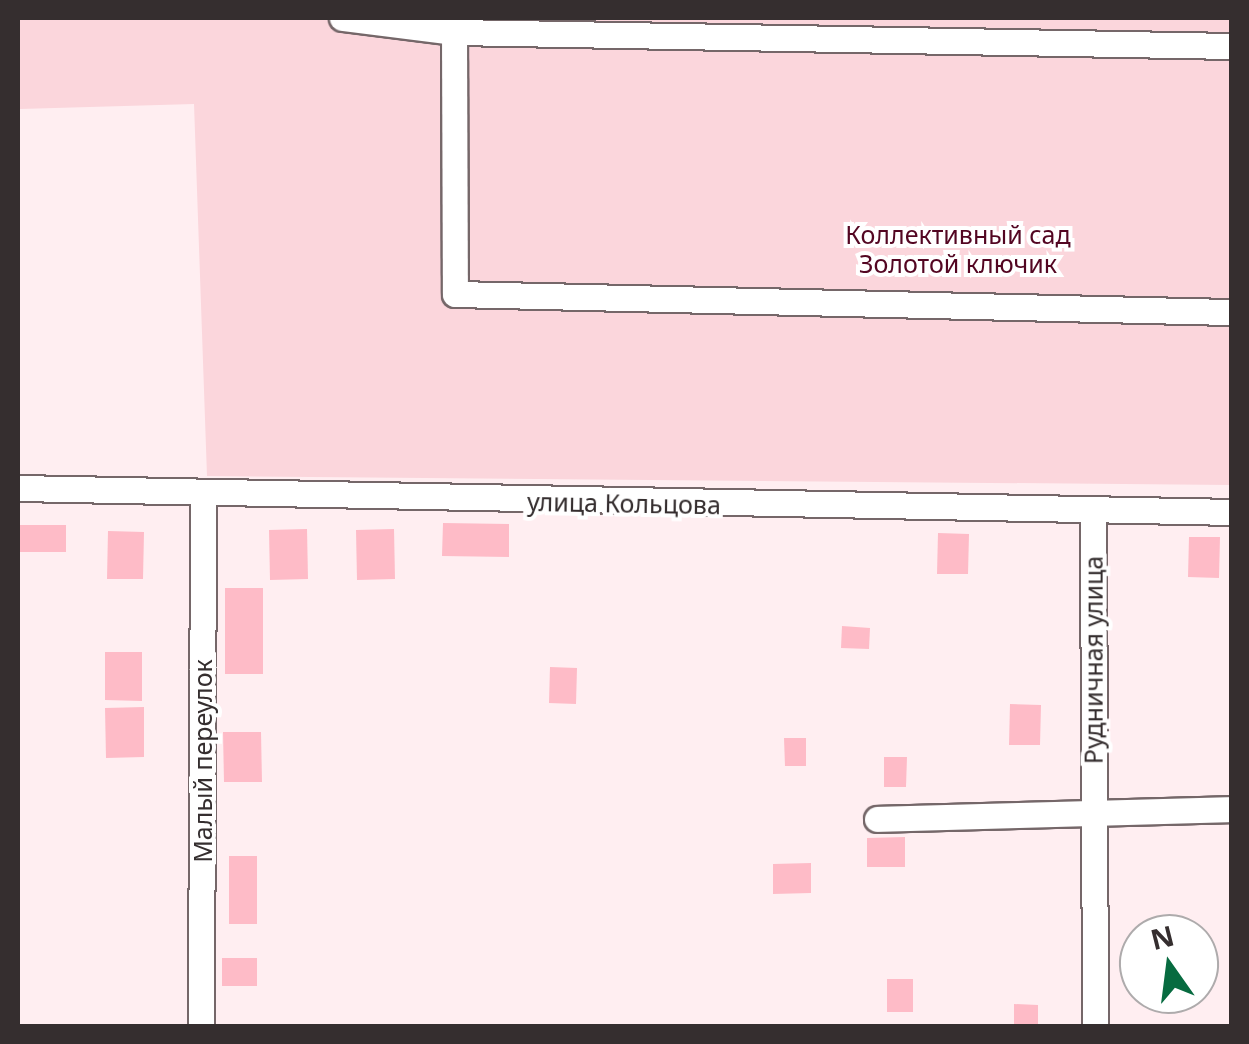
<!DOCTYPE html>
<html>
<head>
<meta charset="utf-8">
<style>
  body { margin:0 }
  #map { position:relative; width:1249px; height:1044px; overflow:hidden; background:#ffeef1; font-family:"Noto Sans",sans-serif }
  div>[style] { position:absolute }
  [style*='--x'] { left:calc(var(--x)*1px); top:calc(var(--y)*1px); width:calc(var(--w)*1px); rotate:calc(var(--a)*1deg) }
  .green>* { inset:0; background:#fbd6dc }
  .building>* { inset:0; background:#febbc7 }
  .roads { filter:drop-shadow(2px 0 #756769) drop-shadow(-2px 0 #756769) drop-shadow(0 2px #756769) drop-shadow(0 -2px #756769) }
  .minor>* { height:25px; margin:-12.5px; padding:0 12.5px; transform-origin:12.5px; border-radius:12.5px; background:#fff }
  span { translate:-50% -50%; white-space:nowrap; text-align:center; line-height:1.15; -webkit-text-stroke:8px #fff; paint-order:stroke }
  .park-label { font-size:25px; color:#530622 }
  .street-label { font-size:25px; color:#352e2f }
  .frame { position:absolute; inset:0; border:20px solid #352e2f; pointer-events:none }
  .north { position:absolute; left:1119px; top:914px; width:100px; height:100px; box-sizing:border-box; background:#fff; border:2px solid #aeabac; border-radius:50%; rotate:346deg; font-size:28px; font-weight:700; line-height:40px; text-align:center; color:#352e2f }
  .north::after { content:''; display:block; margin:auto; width:35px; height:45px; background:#076b40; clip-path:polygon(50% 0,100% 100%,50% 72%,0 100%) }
</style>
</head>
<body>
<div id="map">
  <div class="green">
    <i style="clip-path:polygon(18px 18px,1231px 18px,1231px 485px,207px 476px,194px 104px,20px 109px)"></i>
  </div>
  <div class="building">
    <i style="clip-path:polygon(443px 523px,509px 524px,509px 557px,442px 556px)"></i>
    <i style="clip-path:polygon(18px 525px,66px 525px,66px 552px,18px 552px)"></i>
    <i style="clip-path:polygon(307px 529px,308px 579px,270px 580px,269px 530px)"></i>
    <i style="clip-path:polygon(394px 529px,395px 579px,357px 580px,356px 530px)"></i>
    <i style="clip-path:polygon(108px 531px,144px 532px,143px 579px,107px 579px)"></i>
    <i style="clip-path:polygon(938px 533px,969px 534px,968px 574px,937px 574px)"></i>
    <i style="clip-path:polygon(1189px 537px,1220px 537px,1219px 578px,1188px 577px)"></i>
    <i style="clip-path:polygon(225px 588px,263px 588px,263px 674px,225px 674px)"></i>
    <i style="clip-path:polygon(842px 626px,870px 628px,869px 649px,841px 648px)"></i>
    <i style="clip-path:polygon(105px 652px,142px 652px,142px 701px,105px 700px)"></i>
    <i style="clip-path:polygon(550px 667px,577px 668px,576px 704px,549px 703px)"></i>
    <i style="clip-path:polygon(1010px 704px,1041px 705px,1040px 745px,1009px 745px)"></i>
    <i style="clip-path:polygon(144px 707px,144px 757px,106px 758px,105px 708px)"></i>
    <i style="clip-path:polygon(223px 732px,261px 732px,262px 782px,224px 782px)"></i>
    <i style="clip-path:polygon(784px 738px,806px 738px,806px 766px,785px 766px)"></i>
    <i style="clip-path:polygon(884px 757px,907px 757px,906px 787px,884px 787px)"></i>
    <i style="clip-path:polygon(905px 837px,905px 867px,867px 867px,867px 838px)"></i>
    <i style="clip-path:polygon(229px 856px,257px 856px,257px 924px,229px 924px)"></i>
    <i style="clip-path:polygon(811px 863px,811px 893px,773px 894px,773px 864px)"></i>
    <i style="clip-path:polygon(222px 958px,257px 958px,257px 986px,222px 986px)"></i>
    <i style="clip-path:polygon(887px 979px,913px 979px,913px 1012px,887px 1012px)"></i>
    <i style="clip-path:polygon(1014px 1004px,1038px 1005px,1038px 1026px,1014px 1026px)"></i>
  </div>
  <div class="roads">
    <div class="minor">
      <i style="--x:342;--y:18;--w:113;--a:7.1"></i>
      <i style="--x:454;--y:32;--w:778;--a:1.03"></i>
      <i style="--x:454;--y:32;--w:262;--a:89.8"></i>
      <i style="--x:455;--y:294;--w:777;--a:1.33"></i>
      <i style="--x:18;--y:488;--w:1214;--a:1.13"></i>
      <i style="--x:1093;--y:512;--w:514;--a:89.78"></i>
      <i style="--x:877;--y:819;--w:355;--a:-1.6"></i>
      <i style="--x:201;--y:1026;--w:530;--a:-89.78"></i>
    </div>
  </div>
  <div class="park-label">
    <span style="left:958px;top:249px">Коллективный сад<br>Золотой ключик</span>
  </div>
  <div class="street-label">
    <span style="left:624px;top:503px;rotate:1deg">улица Кольцова</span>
    <span style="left:1093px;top:660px;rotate:-90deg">Рудничная улица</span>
    <span style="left:202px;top:761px;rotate:-90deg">Малый переулок</span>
  </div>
  <div class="frame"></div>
  <div class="north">N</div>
</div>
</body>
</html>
